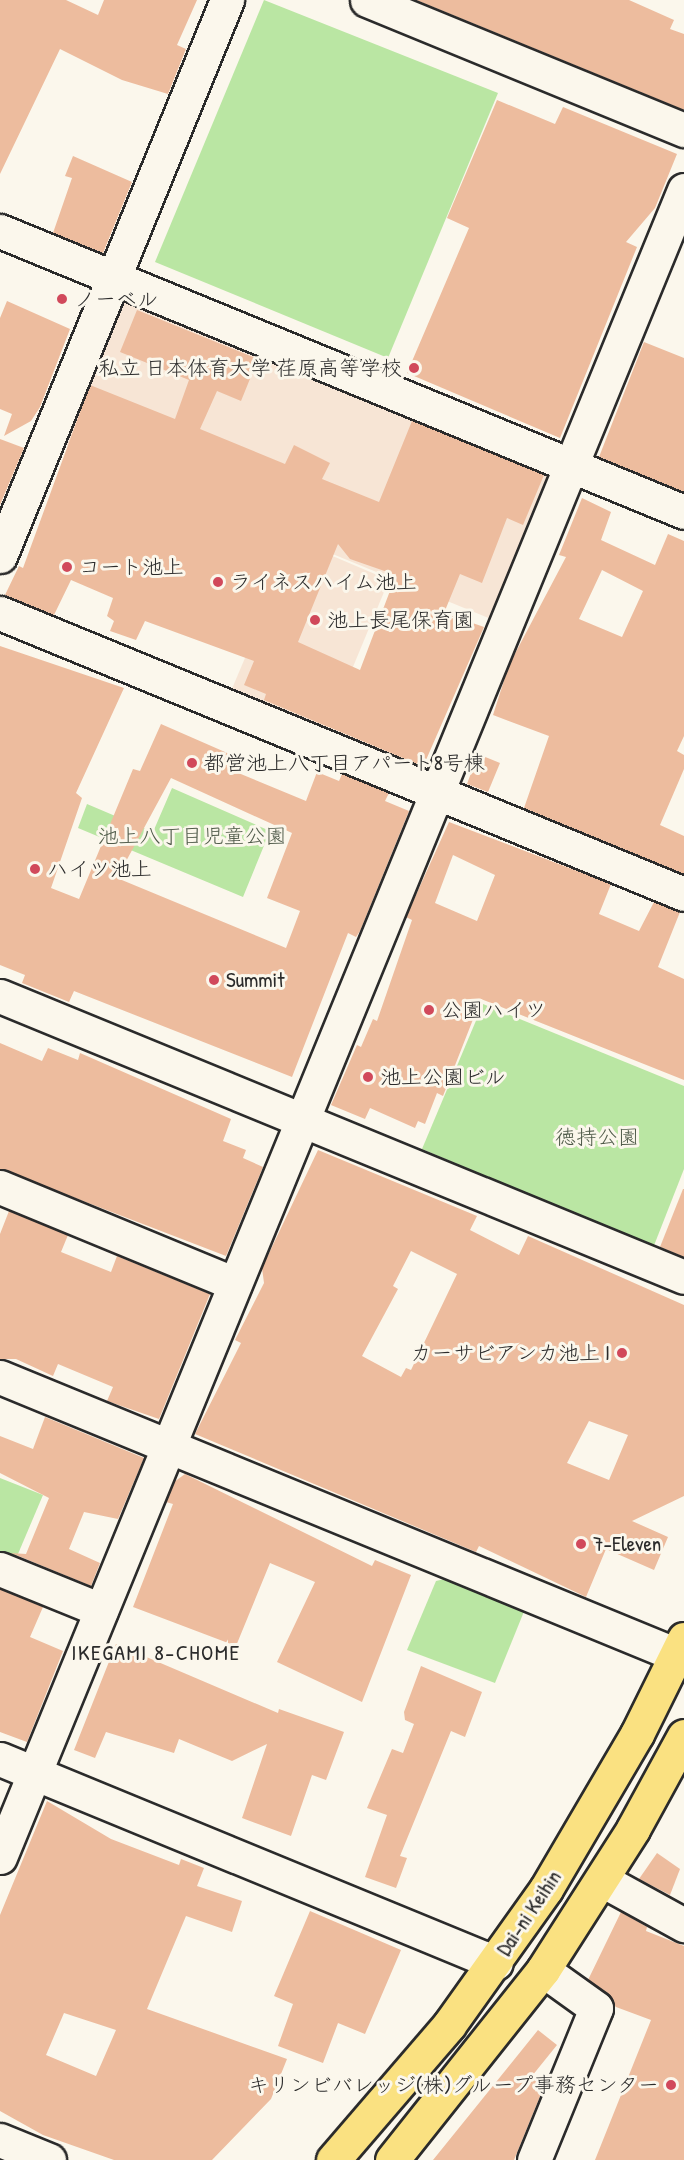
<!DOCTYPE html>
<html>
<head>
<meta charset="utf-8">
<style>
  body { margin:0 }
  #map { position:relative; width:684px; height:2160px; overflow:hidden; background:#fbf7ec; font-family:"Patrick Hand","Klee One",sans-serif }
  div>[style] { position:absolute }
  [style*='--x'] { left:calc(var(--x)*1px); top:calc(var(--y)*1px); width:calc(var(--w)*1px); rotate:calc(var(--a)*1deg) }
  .built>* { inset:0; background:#f7e5d5 }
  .green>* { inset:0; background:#bae6a3 }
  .building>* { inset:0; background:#edbc9e }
  .roads { filter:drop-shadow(2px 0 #2b2b2b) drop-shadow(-2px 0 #2b2b2b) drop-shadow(0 2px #2b2b2b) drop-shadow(0 -2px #2b2b2b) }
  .minor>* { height:33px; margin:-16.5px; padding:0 16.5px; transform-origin:16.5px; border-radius:16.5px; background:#fbf7ec }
  .highway>* { height:33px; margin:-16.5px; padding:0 16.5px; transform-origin:16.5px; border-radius:16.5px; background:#fae181 }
  .dots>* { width:16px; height:16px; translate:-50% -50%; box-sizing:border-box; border:3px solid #fbf7ec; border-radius:50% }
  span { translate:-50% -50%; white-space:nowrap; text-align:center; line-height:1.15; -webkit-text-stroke:6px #fbf7ec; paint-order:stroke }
  .poi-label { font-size:21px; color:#2b2b2b }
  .left { translate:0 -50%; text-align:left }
  .right { translate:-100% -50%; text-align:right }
  .park-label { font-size:21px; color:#4f5a49 }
  .street-label { font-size:21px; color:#2b2b2b }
  .neighbourhood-label { font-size:22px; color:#2b2b2b; letter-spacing:1.5px }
</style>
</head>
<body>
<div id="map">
  <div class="built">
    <i style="clip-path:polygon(121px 297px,551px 472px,491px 619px,64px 444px)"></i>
    <i style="clip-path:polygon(295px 540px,389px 580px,326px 732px,231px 691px)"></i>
  </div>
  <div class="green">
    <i style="clip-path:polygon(264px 0,498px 93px,388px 358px,155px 262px)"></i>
    <i style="clip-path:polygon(172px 788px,270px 831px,243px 897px,78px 828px,87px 804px,153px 832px)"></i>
    <i style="clip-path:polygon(483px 1004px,684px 1086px,684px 1169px,653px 1248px,422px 1149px)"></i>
    <i style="clip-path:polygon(0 1478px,43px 1495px,15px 1561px,0 1555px)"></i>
    <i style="clip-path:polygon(449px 1578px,525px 1609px,495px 1683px,407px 1650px,436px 1581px)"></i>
  </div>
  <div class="building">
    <i style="clip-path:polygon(0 0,66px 0,98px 15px,104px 0,197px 0,177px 45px,186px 49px,168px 94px,122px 80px,60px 49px,0 174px)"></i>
    <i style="clip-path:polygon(416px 0,629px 0,674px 20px,670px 29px,684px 34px,684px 110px)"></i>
    <i style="clip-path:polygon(497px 100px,555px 124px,563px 107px,677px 154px,655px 208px,626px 242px,637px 247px,560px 438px,407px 373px,469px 228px,447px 218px)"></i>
    <i style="clip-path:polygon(73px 156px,132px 182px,103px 253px,53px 233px,72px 178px,65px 176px)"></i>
    <i style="clip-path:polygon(7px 301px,70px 329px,40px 407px,31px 421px,4px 436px,12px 414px,0 409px,0 318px)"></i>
    <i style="clip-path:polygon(evenodd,137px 310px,258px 359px,241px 401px,217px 391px,200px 429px,285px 464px,294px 445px,330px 463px,322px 479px,379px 502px,412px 421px,544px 475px,523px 525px,507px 518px,482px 583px,460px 574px,444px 613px,484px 627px,426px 760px,420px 757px,417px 764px,264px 700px,266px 694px,244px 685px,254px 661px,145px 621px,136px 640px,110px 631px,114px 621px,107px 616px,113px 598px,71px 580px,54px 615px,5px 595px,19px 566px,23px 568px,90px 385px,175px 419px,189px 380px,120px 352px,137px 310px,338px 544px,350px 559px,396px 575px,360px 670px,298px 642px,338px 544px)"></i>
    <i style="clip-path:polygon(644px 342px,684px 358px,684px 492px,599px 457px)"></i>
    <i style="clip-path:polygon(0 439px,24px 448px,0 505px)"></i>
    <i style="clip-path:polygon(evenodd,582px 498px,611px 512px,601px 540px,655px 565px,668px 534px,684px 541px,684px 736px,677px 751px,684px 755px,684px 769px,660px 825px,684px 836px,684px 874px,524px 808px,549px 736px,493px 715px,509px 665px,566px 557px,559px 555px,582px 498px,602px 570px,643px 591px,622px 637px,579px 619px,602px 570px)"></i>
    <i style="clip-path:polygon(evenodd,0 646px,124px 688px,76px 793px,82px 798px,51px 888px,79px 899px,133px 769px,140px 771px,161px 724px,241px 759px,236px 772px,306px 801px,317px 772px,339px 781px,342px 774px,389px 793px,385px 801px,409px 811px,360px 931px,356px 937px,348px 933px,292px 1077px,74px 991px,69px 1002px,22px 983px,25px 975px,0 965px,0 646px,171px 778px,292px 833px,267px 898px,300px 911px,286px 948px,117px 878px,171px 778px)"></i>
    <i style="clip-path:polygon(478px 754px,500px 763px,488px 792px,467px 784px)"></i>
    <i style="clip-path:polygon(evenodd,449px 822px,611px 884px,599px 914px,639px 931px,654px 902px,680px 912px,658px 967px,684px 979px,684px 1080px,481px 999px,443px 1096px,437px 1093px,425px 1124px,418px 1121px,415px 1128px,370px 1108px,365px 1119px,331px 1105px,357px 1045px,361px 1047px,373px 1019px,377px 1021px,412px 920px,406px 917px,449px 822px,453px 855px,495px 875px,477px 921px,435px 903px,453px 855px)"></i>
    <i style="clip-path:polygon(0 1043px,42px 1061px,48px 1048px,78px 1060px,80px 1053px,231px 1119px,223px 1141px,246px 1150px,243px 1158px,263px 1167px,226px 1256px,0 1169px)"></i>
    <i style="clip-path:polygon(evenodd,318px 1150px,477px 1216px,470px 1230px,519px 1255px,528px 1236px,684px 1305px,684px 1496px,632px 1521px,668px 1537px,654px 1570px,606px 1549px,586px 1597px,479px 1546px,476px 1552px,195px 1434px,241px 1343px,235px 1340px,264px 1283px,262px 1268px,318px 1150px,411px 1251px,457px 1274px,411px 1370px,406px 1368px,401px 1377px,362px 1356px,398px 1289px,393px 1286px,411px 1251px,318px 1150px,589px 1421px,628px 1435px,609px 1480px,567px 1463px,589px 1421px)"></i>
    <i style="clip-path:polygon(683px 1189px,684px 1189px,684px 1257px,660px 1247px)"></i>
    <i style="clip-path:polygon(9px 1211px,68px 1235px,61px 1252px,111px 1272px,117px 1256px,210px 1294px,159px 1419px,107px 1401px,113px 1387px,58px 1364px,53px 1376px,16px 1359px,0 1359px,0 1234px)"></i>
    <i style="clip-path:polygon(45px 1417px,144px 1458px,118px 1519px,84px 1512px,69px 1549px,100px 1563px,91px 1586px,11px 1553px,26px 1554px,49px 1498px,0 1473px,0 1436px,33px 1449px)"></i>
    <i style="clip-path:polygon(185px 1474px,372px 1566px,375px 1560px,411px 1575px,362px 1702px,277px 1662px,315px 1582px,270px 1563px,236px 1646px,133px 1607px,173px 1504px,166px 1502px,174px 1482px)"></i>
    <i style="clip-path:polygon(0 1589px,43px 1607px,30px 1637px,63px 1651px,27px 1742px,0 1732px)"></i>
    <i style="clip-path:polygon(116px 1644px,278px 1713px,279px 1709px,344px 1732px,326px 1780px,312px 1775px,291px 1836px,242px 1818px,267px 1744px,232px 1761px,179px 1739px,174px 1753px,106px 1732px,95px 1758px,74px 1750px)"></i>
    <i style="clip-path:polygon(421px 1666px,482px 1692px,465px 1737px,451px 1731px,400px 1856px,407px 1858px,396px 1888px,365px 1877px,387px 1815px,367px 1808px,392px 1749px,403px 1753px,414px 1724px,405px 1720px,404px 1712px)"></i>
    <i style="clip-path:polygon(evenodd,47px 1801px,111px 1839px,179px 1865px,181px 1859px,204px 1868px,197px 1886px,242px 1901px,232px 1932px,186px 1916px,147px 2009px,287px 2059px,271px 2099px,212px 2160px,114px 2160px,43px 2135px,0 2111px,0 1915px,47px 1801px,64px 2013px,116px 2030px,96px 2076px,46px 2055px,64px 2013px)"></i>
    <i style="clip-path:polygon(657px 1853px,680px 1869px,670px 1895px,639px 1879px)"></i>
    <i style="clip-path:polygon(310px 1911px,401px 1950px,365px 2034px,338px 2023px,323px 2063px,278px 2046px,293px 2004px,274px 1996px)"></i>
    <i style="clip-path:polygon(621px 1912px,647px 1927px,646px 1931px,684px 1946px,684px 2160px,595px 2160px,651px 2020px,616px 2007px,588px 1980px)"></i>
    <i style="clip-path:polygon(538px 2030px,557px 2045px,532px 2076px,545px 2084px,514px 2160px,433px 2160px)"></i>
  </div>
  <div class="roads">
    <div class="minor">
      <i style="--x:367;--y:0;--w:343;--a:22.3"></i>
      <i style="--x:0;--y:231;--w:739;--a:22.33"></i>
      <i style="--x:0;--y:556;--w:601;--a:-67.79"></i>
      <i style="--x:0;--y:613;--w:739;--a:22.33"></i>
      <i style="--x:0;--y:996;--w:739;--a:22.33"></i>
      <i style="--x:0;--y:1187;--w:254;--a:22.4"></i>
      <i style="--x:0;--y:1377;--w:739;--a:22.33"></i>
      <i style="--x:0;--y:1569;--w:109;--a:22.1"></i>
      <i style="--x:0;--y:1759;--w:536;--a:22.36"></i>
      <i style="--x:0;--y:1857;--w:1802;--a:-67.69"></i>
      <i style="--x:602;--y:1880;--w:94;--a:28.8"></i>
      <i style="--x:0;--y:2140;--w:53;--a:22.2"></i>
      <i style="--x:534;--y:2160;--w:164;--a:-67.8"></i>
      <i style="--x:596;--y:2008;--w:65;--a:-144.4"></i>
    </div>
    <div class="highway">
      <i style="--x:333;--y:2160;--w:178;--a:-49.3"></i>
      <i style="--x:449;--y:2025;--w:167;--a:-54.5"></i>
      <i style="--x:546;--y:1889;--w:180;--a:-59.6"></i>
      <i style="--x:637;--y:1734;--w:106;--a:-63.7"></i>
      <i style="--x:392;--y:2160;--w:243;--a:-51.5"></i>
      <i style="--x:543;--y:1970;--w:167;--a:-57.4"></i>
      <i style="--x:633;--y:1829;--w:106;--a:-61.3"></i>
    </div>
  </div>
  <div class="dots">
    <i style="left:62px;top:299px;background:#d1495b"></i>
    <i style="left:414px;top:368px;background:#d1495b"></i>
    <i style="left:67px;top:567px;background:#d1495b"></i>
    <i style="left:218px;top:582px;background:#d1495b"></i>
    <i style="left:315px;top:620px;background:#d1495b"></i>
    <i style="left:192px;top:763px;background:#d1495b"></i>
    <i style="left:35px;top:869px;background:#d1495b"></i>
    <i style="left:214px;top:980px;background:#d1495b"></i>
    <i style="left:429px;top:1010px;background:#d1495b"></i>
    <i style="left:368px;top:1077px;background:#d1495b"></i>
    <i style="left:622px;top:1353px;background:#d1495b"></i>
    <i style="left:581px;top:1544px;background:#d1495b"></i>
    <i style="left:671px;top:2085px;background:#d1495b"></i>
  </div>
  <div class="poi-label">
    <span class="left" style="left:74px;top:299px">ノーベル</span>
    <span class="right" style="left:402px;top:368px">私立 日本体育大学 荏原高等学校</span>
    <span class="left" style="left:79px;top:567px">コート池上</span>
    <span class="left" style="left:230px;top:582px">ライネスハイム池上</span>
    <span class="left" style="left:327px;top:620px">池上長尾保育園</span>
    <span class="left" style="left:204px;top:763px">都営池上八丁目アパート8号棟</span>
    <span class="left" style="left:47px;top:869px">ハイツ池上</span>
    <span class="left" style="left:226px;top:980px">Summit</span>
    <span class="left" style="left:441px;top:1010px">公園ハイツ</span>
    <span class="left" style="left:380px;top:1077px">池上公園ビル</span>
    <span class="right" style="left:610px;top:1353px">カーサビアンカ池上 I</span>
    <span class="left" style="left:593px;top:1544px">7-Eleven</span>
    <span class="right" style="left:659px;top:2085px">キリンビバレッジ(株)グループ事務センター</span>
  </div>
  <div class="park-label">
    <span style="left:192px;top:836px">池上八丁目児童公園</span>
    <span style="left:597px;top:1137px">徳持公園</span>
  </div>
  <div class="street-label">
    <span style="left:529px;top:1913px;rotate:-56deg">Dai-ni Keihin</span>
  </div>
  <div class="neighbourhood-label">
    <span style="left:156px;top:1653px">IKEGAMI 8-CHOME</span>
  </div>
</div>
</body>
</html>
